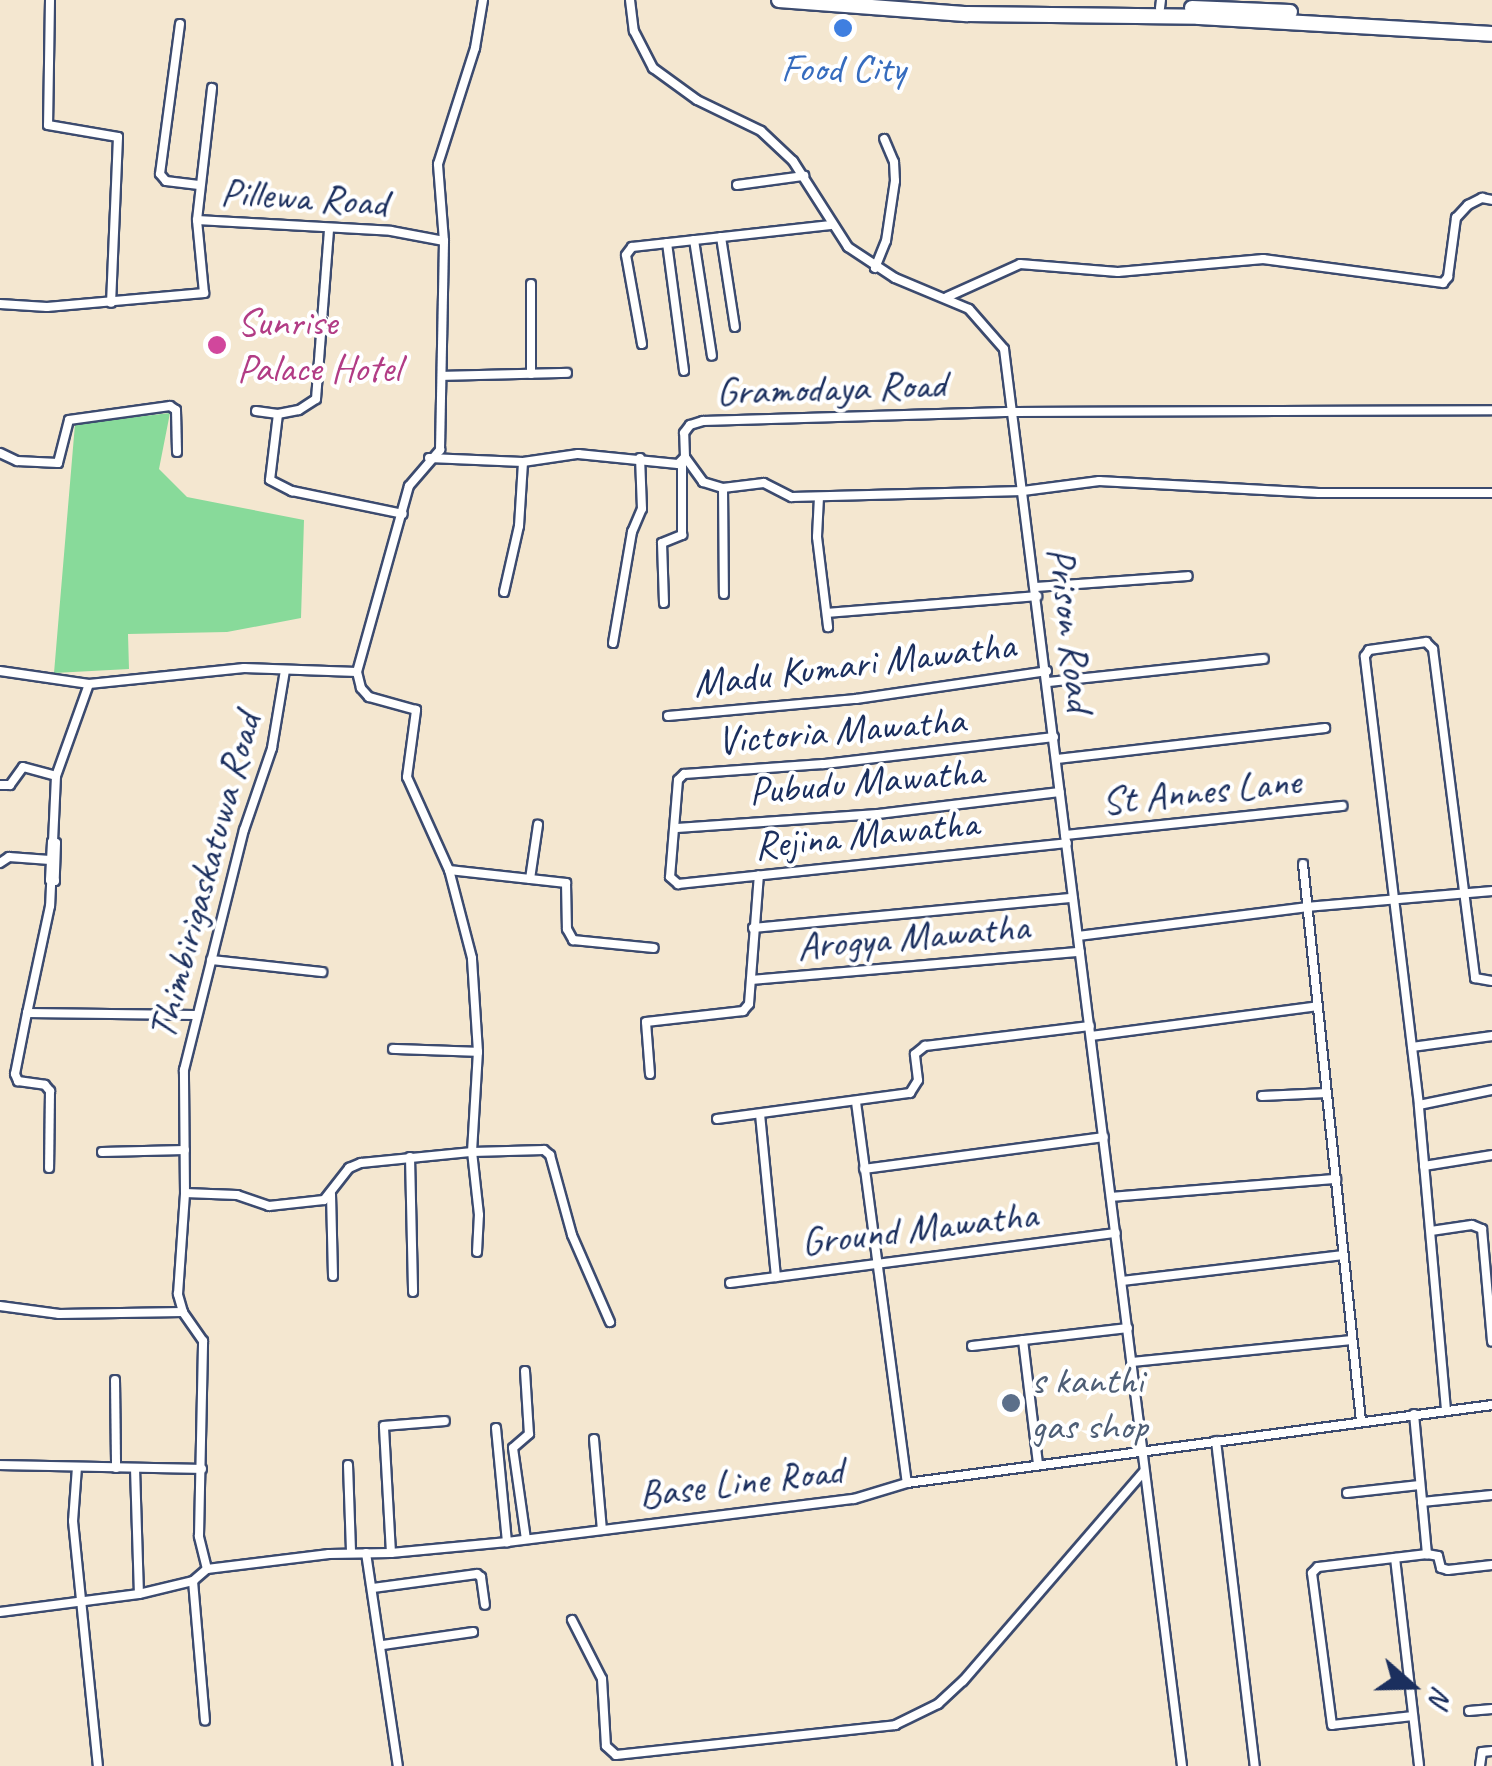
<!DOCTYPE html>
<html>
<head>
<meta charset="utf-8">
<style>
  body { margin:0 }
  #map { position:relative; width:1492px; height:1766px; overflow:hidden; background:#f4e7d0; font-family:Caveat,sans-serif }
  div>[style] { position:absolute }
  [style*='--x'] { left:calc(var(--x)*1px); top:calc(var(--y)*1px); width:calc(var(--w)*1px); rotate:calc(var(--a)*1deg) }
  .green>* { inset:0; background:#88da9a }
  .roads { filter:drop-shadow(2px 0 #3c4b6f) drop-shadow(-2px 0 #3c4b6f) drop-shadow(0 2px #3c4b6f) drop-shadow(0 -2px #3c4b6f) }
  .minor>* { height:8px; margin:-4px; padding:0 4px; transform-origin:4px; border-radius:4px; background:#fff }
  .trunk>* { height:14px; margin:-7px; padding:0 7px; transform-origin:7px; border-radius:7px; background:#fff }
  .dots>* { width:28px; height:28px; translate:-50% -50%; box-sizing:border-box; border:5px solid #fff; border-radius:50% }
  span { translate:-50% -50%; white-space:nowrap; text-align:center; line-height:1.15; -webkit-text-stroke:8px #fff; paint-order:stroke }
  .shop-label { font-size:40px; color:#366cbe }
  .street-label { font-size:40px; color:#1b2f5e }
  .hotel-label { font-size:40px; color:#b23c85 }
  .left { translate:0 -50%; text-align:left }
  .service-label { font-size:40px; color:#4e5e75 }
  .north { position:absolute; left:1362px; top:1636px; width:100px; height:100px; -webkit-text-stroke:8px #fff; paint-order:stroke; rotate:110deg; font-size:28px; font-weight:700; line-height:40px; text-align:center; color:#1b2f5e }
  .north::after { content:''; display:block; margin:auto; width:35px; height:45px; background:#1b2f5e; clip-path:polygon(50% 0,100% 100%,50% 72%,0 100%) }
</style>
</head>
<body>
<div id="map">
  <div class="green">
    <i style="clip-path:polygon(170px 413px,159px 469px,187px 497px,304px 520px,301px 618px,227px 632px,128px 634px,129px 669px,54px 673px,75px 424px)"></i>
  </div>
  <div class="roads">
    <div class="minor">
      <i style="--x:50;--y:0;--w:125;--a:90.9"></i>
      <i style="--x:48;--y:125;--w:71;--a:9.7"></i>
      <i style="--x:118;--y:137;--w:166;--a:92.4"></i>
      <i style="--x:630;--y:0;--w:31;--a:83"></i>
      <i style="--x:634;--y:31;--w:42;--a:62.8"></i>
      <i style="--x:653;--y:68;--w:54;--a:36"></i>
      <i style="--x:697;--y:100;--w:71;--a:25.8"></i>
      <i style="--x:761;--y:131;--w:44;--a:43.2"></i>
      <i style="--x:793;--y:161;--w:102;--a:57.4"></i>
      <i style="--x:848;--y:247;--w:56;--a:33.4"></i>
      <i style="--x:895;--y:278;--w:80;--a:22.7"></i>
      <i style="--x:969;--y:309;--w:53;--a:48.8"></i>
      <i style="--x:1004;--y:349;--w:1428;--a:82.84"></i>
      <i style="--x:1160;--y:8;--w:8;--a:-83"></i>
      <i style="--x:180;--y:24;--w:151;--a:97.6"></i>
      <i style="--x:160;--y:174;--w:9;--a:49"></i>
      <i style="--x:166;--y:181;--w:33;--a:7"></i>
      <i style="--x:737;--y:185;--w:68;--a:-7.7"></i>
      <i style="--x:197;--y:220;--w:133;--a:-83.5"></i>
      <i style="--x:721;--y:237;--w:91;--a:81.2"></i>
      <i style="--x:694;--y:240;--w:117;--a:81.2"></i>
      <i style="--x:667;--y:243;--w:129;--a:82.4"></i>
      <i style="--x:875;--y:268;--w:29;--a:-68"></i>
      <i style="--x:886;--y:241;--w:61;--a:-81.5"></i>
      <i style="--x:895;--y:181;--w:19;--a:-93"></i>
      <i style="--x:894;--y:162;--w:25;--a:-113"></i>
      <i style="--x:531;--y:284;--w:90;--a:90"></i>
      <i style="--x:947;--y:297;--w:80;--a:-24.3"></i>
      <i style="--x:1020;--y:264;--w:98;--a:4.7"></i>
      <i style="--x:1118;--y:272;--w:146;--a:-5.1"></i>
      <i style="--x:1263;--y:259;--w:182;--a:7.6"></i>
      <i style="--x:1443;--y:283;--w:8;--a:-50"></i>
      <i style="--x:1448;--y:277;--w:60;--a:-82.3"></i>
      <i style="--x:1456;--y:218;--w:18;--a:-47"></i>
      <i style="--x:1468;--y:205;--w:16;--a:-27"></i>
      <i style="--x:1482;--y:198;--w:10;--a:11"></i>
      <i style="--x:0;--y:304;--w:47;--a:3.7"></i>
      <i style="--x:47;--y:307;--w:158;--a:-5.1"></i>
      <i style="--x:204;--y:293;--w:73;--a:-95.5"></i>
      <i style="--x:197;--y:220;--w:194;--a:3.2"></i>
      <i style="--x:391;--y:231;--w:54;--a:10.7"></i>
      <i style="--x:642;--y:344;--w:90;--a:-100.2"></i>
      <i style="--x:626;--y:255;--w:10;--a:-53"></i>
      <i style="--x:632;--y:247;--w:200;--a:-6.3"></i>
      <i style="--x:442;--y:376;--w:125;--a:-1.4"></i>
      <i style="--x:256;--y:411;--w:22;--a:8"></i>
      <i style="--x:278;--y:414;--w:66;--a:96.9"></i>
      <i style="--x:270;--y:480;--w:25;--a:27"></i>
      <i style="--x:292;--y:491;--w:113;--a:11.7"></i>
      <i style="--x:278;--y:414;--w:21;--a:-11"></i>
      <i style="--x:299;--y:410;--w:20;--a:-33"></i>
      <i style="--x:316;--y:399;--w:170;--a:-85.6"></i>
      <i style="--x:0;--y:453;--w:19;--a:25"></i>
      <i style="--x:17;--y:461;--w:41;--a:2.8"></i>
      <i style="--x:58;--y:463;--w:44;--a:-75.7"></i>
      <i style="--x:69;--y:420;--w:102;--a:-7.9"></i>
      <i style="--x:170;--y:406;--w:7;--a:34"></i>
      <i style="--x:176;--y:410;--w:42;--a:88.6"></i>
      <i style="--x:685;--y:457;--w:31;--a:54"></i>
      <i style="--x:703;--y:482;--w:21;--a:17"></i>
      <i style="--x:723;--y:488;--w:41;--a:-7"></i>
      <i style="--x:764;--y:483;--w:31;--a:27"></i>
      <i style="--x:792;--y:497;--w:231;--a:-1.5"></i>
      <i style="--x:1023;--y:491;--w:77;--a:-7.5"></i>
      <i style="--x:1099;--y:481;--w:220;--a:3.1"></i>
      <i style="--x:1319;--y:493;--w:173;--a:0"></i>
      <i style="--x:429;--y:458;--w:94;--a:2.4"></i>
      <i style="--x:523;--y:462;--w:56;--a:-8.3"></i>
      <i style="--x:578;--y:454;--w:100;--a:5.7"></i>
      <i style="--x:678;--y:464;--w:10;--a:-45"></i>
      <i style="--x:685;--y:457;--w:24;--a:-92"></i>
      <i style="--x:684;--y:433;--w:10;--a:-53"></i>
      <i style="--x:690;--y:425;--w:14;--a:-17"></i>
      <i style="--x:703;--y:421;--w:311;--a:-1.7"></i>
      <i style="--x:1014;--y:412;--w:478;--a:-0.2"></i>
      <i style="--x:723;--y:488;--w:106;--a:89.5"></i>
      <i style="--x:819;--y:497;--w:40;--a:92.9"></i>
      <i style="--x:817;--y:537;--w:91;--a:83"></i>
      <i style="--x:1036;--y:587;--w:152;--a:-4.1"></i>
      <i style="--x:504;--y:592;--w:68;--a:-77.2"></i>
      <i style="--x:519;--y:526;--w:64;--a:-86.4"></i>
      <i style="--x:664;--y:603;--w:60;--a:-91.9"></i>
      <i style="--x:662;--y:543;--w:22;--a:-22"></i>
      <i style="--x:682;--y:535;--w:73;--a:-90"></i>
      <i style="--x:827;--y:613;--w:211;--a:-4.6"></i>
      <i style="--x:613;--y:643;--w:113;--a:-80.3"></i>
      <i style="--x:632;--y:532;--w:25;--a:-67"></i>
      <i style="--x:642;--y:509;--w:51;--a:-92.2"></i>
      <i style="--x:0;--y:671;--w:90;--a:8.3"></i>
      <i style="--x:89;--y:684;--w:156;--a:-5.9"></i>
      <i style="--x:244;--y:668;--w:113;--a:2"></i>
      <i style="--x:357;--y:672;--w:193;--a:-74.4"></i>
      <i style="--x:409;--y:486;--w:48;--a:-49.3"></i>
      <i style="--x:440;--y:450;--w:209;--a:-88.9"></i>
      <i style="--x:444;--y:241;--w:77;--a:-94.5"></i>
      <i style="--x:438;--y:164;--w:122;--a:-72.3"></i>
      <i style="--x:475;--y:48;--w:49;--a:-80.5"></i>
      <i style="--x:1048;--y:682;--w:217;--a:-6.1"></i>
      <i style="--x:89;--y:684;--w:98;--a:109.7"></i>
      <i style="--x:56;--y:776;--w:130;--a:92.6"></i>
      <i style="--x:50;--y:906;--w:109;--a:102.1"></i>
      <i style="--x:27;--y:1013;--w:168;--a:0.7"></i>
      <i style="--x:668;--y:716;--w:189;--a:-5.2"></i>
      <i style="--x:856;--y:699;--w:193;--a:-8.3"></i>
      <i style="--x:1054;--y:737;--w:233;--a:173.3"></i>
      <i style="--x:823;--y:764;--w:139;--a:175.9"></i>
      <i style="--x:684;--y:774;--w:8;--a:135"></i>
      <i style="--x:678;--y:780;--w:97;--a:94.7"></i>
      <i style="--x:670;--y:877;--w:11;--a:41"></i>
      <i style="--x:678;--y:884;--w:391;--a:-6"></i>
      <i style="--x:1057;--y:759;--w:270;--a:-6.6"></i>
      <i style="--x:0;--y:785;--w:10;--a:0"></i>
      <i style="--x:10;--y:785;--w:22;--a:-54"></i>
      <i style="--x:23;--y:767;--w:34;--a:15"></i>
      <i style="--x:677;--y:828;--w:201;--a:-4"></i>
      <i style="--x:878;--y:814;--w:183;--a:-6.9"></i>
      <i style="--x:1065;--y:835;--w:279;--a:-6"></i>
      <i style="--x:52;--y:842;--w:4;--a:14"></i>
      <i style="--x:56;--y:843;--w:38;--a:92"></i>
      <i style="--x:55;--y:881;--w:5;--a:-169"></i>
      <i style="--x:50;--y:880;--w:38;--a:-87"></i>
      <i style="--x:0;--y:863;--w:11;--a:-34"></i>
      <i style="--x:9;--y:857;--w:41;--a:4.2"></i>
      <i style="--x:1303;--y:864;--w:560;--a:84.06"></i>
      <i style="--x:449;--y:870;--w:118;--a:6.3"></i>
      <i style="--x:566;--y:883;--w:46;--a:88.8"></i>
      <i style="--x:567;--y:929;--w:13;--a:61"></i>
      <i style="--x:573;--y:940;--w:81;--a:5.6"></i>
      <i style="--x:530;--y:879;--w:55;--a:-81.6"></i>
      <i style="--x:753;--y:928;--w:321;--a:-5.4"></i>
      <i style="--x:1078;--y:936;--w:230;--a:-7.2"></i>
      <i style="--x:1306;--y:907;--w:187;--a:-4.9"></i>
      <i style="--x:211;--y:960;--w:112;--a:6.2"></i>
      <i style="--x:751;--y:980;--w:330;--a:-4.9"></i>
      <i style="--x:27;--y:1013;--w:62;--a:101.1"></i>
      <i style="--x:15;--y:1074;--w:8;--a:67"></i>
      <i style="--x:18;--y:1081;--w:27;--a:8"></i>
      <i style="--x:45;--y:1085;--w:8;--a:50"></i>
      <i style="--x:50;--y:1091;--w:77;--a:90.7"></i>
      <i style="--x:1091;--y:1036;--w:229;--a:-7.5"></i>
      <i style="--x:1412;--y:1047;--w:81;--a:-7.8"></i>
      <i style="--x:393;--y:1049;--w:85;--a:2"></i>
      <i style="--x:650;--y:1074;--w:52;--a:-94.4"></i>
      <i style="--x:646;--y:1022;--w:98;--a:-6.5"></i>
      <i style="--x:743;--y:1011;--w:9;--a:-49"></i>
      <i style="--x:749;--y:1004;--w:129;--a:-85.6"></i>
      <i style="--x:1262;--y:1096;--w:65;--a:-2.6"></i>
      <i style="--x:856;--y:1102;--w:384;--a:82.4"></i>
      <i style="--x:1419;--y:1105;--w:75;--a:-11.6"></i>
      <i style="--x:760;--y:1114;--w:164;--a:84.4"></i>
      <i style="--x:717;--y:1119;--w:195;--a:-7.7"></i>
      <i style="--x:910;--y:1093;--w:15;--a:-58"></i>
      <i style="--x:918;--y:1080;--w:26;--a:-97"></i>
      <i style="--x:915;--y:1054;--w:13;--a:-39"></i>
      <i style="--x:925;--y:1046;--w:166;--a:-6.9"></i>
      <i style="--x:102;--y:1152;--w:83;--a:-1.4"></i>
      <i style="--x:410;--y:1157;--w:135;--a:88.7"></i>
      <i style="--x:1424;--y:1166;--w:69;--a:-9.2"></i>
      <i style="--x:864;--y:1169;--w:242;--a:-7.6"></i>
      <i style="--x:185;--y:1193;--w:52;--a:2.2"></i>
      <i style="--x:237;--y:1195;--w:34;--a:19"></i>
      <i style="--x:269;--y:1206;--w:55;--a:-6.2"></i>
      <i style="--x:324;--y:1200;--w:41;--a:-52"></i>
      <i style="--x:349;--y:1168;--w:13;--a:-23"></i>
      <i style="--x:361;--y:1163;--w:112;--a:-5.7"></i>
      <i style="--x:472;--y:1152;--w:100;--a:-86.6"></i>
      <i style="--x:478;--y:1052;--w:94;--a:-93.7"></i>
      <i style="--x:472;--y:958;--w:91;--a:-104.6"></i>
      <i style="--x:449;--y:870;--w:102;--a:-114.3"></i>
      <i style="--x:407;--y:777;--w:68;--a:-82.3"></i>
      <i style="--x:416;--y:710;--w:49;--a:-164.5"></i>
      <i style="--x:369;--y:697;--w:12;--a:-132"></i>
      <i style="--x:361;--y:688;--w:16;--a:-104"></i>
      <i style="--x:331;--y:1194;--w:82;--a:88.6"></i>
      <i style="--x:1111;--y:1197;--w:226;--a:-4.6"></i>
      <i style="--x:1431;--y:1231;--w:41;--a:-8.3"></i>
      <i style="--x:1472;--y:1225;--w:11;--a:22"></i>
      <i style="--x:1482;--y:1229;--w:113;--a:84.9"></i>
      <i style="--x:477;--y:1252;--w:37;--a:-87"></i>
      <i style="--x:479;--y:1215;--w:63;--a:-96.3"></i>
      <i style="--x:472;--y:1152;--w:72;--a:-1.6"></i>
      <i style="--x:544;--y:1150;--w:8;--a:40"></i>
      <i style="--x:550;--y:1155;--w:83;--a:74.6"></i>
      <i style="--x:572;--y:1235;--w:95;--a:66.4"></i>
      <i style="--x:1122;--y:1281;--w:223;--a:-6.7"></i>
      <i style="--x:730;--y:1283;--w:389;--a:-7.4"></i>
      <i style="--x:0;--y:1306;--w:60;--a:7.7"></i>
      <i style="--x:59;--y:1314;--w:124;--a:-0.9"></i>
      <i style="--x:1023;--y:1340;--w:125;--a:83.1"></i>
      <i style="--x:972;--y:1346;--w:157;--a:-6.6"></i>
      <i style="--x:1132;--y:1362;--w:221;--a:-5.7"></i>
      <i style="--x:525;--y:1371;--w:63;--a:86.4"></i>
      <i style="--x:529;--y:1434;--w:21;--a:139"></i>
      <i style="--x:513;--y:1448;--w:92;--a:81.9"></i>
      <i style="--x:115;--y:1380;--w:88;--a:89.3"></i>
      <i style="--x:1446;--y:1410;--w:306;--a:-95.1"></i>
      <i style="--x:1419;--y:1105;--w:452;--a:-96.9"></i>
      <i style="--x:1365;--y:656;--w:7;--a:-56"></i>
      <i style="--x:1369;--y:650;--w:58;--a:-8"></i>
      <i style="--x:1426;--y:642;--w:10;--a:45"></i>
      <i style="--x:1433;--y:649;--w:332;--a:82.7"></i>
      <i style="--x:1475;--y:978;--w:17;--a:10"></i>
      <i style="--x:1414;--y:1414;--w:141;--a:84.7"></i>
      <i style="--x:496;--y:1428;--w:115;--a:84.5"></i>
      <i style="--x:594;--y:1439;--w:91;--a:85"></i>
      <i style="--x:1216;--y:1441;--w:327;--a:83.2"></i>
      <i style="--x:0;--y:1465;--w:202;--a:1.1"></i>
      <i style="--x:348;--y:1465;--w:88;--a:88"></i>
      <i style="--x:77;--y:1467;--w:54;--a:94.2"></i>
      <i style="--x:73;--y:1521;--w:246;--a:84.2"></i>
      <i style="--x:135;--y:1468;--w:126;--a:88.2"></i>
      <i style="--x:1347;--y:1493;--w:73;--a:-6.3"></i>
      <i style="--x:1422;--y:1502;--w:70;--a:-5.7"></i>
      <i style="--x:366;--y:1553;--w:215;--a:81.5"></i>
      <i style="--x:391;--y:1553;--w:127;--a:-93.2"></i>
      <i style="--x:384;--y:1426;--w:61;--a:-4.7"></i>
      <i style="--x:1427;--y:1554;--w:11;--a:10"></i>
      <i style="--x:1438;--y:1556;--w:12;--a:76"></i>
      <i style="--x:1441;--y:1568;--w:7;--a:16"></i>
      <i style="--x:1448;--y:1570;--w:44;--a:-6.5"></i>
      <i style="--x:1395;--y:1558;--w:209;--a:83.4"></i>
      <i style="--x:207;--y:1569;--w:34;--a:-104"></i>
      <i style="--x:199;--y:1536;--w:195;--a:-88.8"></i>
      <i style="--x:203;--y:1341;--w:35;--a:-125"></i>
      <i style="--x:183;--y:1312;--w:19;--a:-106"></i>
      <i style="--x:178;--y:1294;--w:101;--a:-86"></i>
      <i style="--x:185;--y:1193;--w:123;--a:-90.5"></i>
      <i style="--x:184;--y:1070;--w:247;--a:-76"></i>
      <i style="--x:244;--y:830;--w:87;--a:-71.1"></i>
      <i style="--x:272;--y:748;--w:79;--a:-80.5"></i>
      <i style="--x:193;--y:1581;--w:140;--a:85.1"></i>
      <i style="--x:373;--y:1588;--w:105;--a:-7.7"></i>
      <i style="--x:477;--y:1574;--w:5;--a:37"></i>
      <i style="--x:481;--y:1577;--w:28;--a:82"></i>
      <i style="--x:0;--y:1612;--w:140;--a:-7.4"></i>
      <i style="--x:139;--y:1594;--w:56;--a:-13.5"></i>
      <i style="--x:193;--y:1581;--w:18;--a:-41"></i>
      <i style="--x:207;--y:1569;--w:123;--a:-7"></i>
      <i style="--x:329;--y:1554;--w:62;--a:-0.9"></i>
      <i style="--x:391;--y:1553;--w:117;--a:-5.4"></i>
      <i style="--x:507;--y:1542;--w:350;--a:-7.1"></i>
      <i style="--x:854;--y:1499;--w:55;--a:-16.8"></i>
      <i style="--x:907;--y:1483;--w:590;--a:-7.59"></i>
      <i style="--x:572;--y:1620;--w:66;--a:63"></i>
      <i style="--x:602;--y:1679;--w:67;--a:86.6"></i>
      <i style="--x:606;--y:1746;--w:13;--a:42"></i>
      <i style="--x:616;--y:1755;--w:281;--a:-6.1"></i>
      <i style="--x:895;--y:1725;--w:48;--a:-26"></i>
      <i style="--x:938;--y:1704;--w:34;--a:-43"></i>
      <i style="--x:963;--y:1681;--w:277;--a:-49.2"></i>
      <i style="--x:383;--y:1645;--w:91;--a:-8.2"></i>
      <i style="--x:1469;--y:1711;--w:23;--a:-5"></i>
      <i style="--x:1413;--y:1716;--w:81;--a:173.7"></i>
      <i style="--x:1332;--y:1725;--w:153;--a:-97.5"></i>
      <i style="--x:1312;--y:1573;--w:8;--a:-45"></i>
      <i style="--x:1318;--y:1567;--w:110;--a:-6.8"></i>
      <i style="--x:1480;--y:1766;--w:14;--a:-82"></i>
      <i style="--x:1482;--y:1752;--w:10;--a:-6"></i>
    </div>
    <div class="trunk">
      <i style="--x:779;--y:0;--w:189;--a:4.3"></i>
      <i style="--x:967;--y:14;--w:232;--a:0.7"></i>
      <i style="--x:1199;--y:17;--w:293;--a:3.3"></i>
      <i style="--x:1192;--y:8;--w:98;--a:2.3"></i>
    </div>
  </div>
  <div class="dots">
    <i style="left:843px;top:28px;background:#3f7fe0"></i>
    <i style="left:217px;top:345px;background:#d1479c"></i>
    <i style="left:1011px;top:1403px;background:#5c6f8a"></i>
  </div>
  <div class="shop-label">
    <span style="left:843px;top:68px">Food City</span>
  </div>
  <div class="street-label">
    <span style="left:304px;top:197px;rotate:4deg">Pillewa Road</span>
    <span style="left:831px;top:388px;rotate:-2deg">Gramodaya Road</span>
    <span style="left:1071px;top:629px;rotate:83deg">Prison Road</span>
    <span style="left:854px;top:664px;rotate:-7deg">Madu Kumari Mawatha</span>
    <span style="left:841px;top:730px;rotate:-5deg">Victoria Mawatha</span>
    <span style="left:866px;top:781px;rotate:-5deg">Pubudu Mawatha</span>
    <span style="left:1201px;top:791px;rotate:-6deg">St Annes Lane</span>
    <span style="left:866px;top:834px;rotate:-6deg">Rejina Mawatha</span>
    <span style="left:204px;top:876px;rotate:-75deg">Thimbirigaskatuwa Road</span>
    <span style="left:913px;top:936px;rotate:-5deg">Arogya Mawatha</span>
    <span style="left:919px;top:1228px;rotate:-7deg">Ground Mawatha</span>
    <span style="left:741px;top:1482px;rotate:-7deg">Base Line Road</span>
  </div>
  <div class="hotel-label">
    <span class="left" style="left:237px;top:345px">Sunrise<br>Palace Hotel</span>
  </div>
  <div class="service-label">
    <span class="left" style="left:1031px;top:1403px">s kanthi<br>gas shop</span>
  </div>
  <div class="north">N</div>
</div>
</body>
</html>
